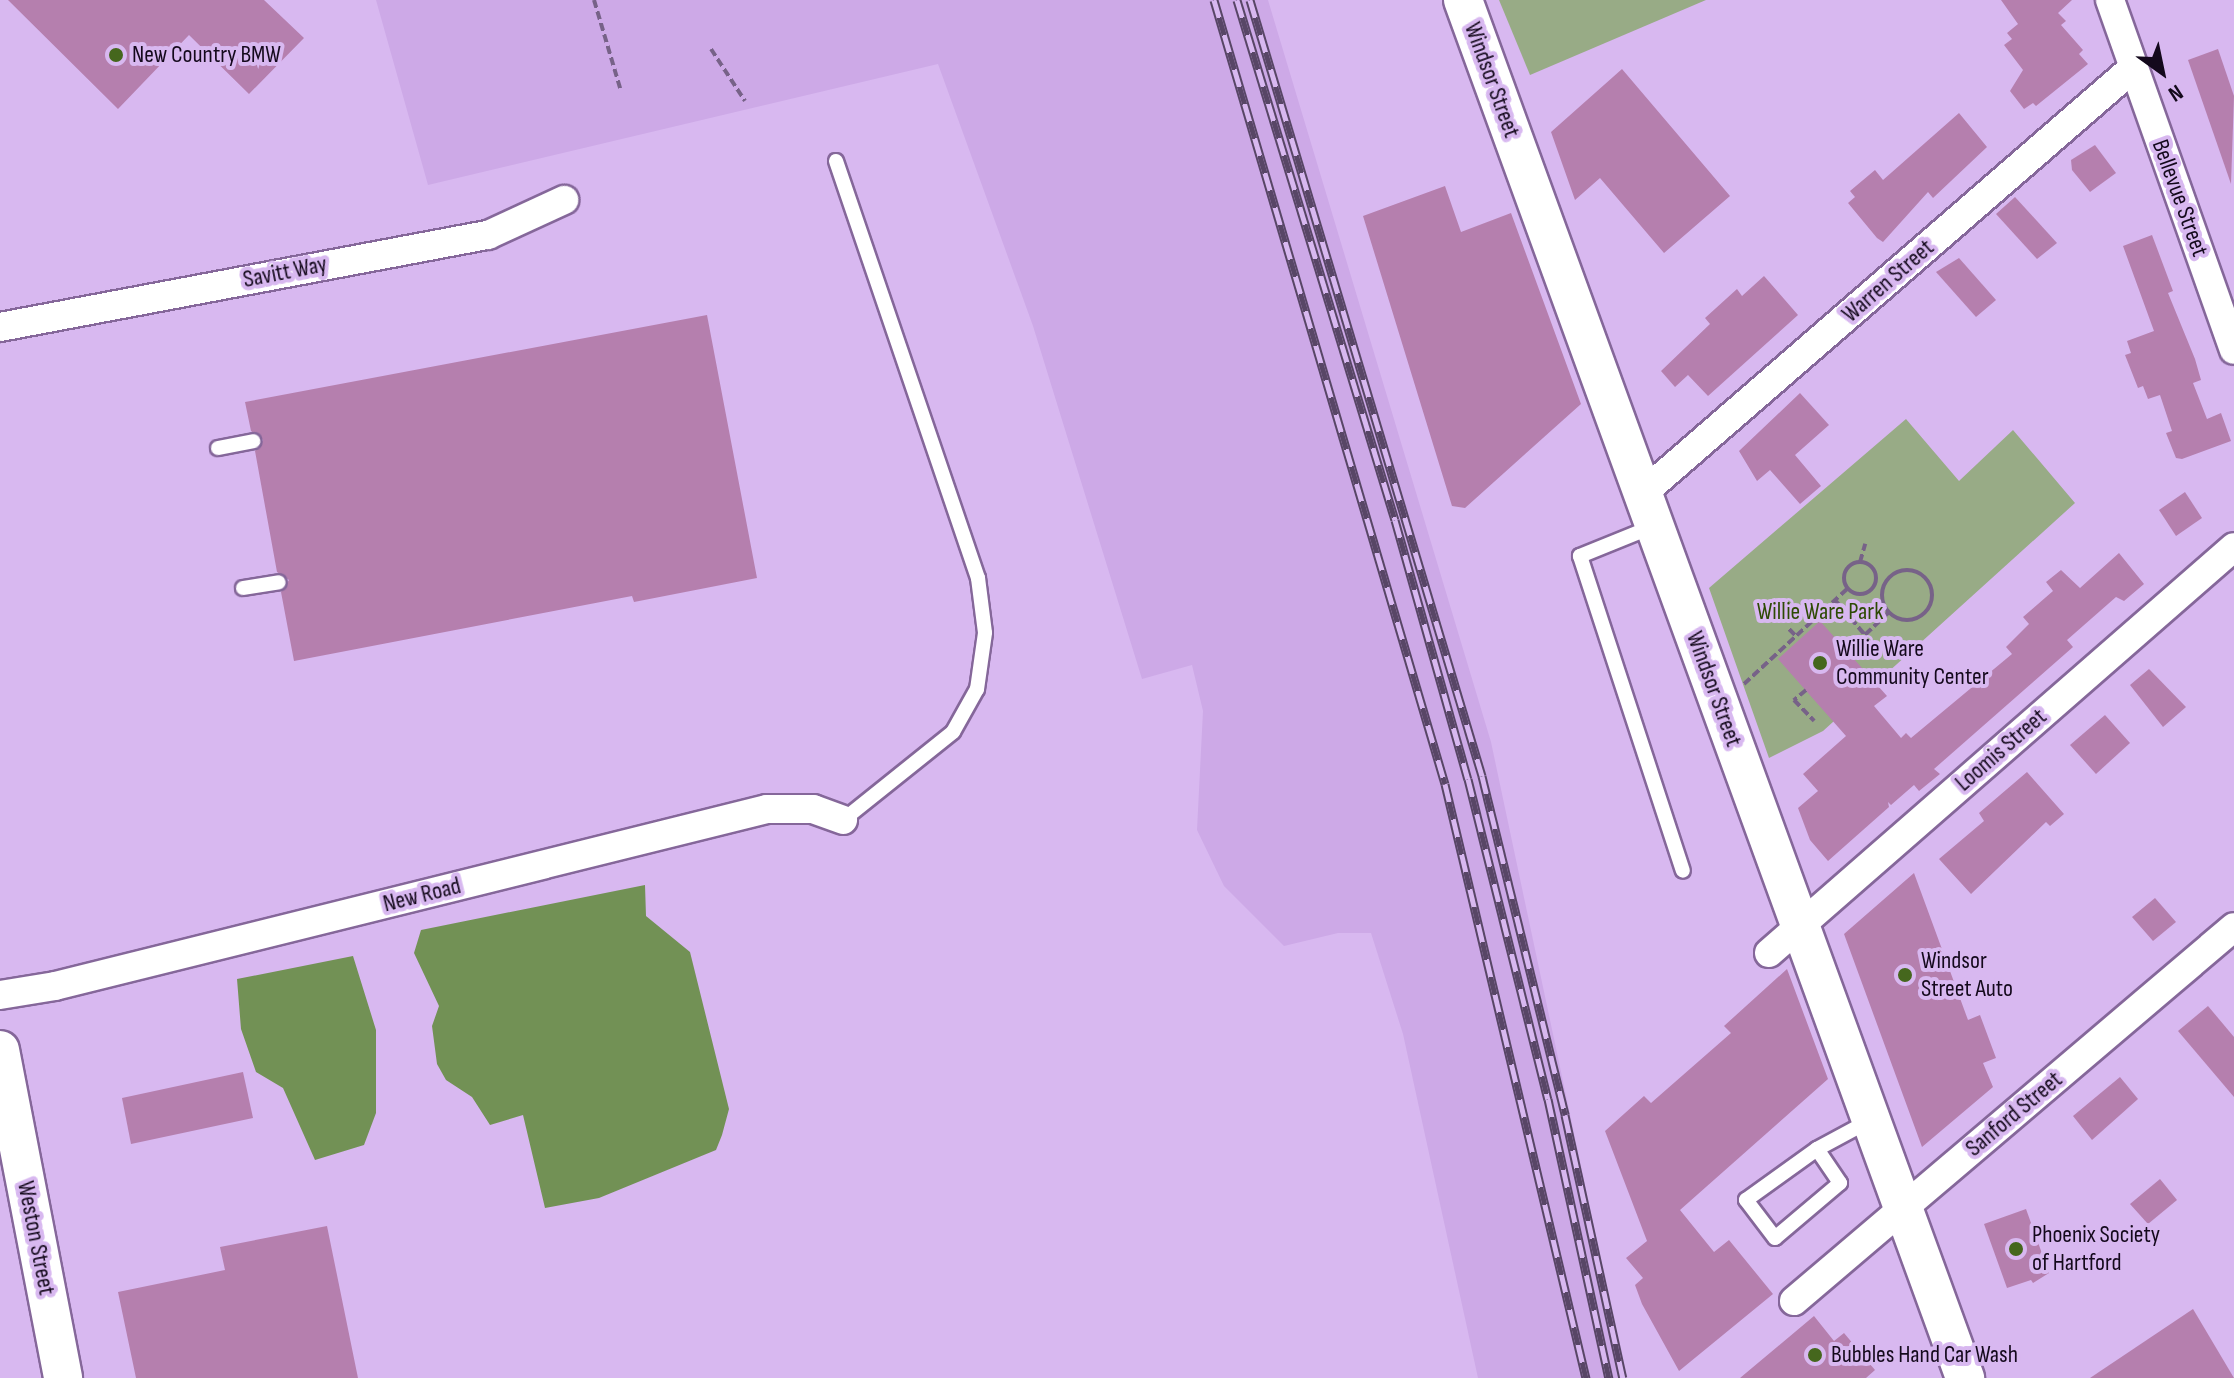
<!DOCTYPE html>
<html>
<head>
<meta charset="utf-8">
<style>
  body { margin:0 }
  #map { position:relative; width:2234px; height:1378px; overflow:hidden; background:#d8b8f0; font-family:"Sofia Sans Condensed",sans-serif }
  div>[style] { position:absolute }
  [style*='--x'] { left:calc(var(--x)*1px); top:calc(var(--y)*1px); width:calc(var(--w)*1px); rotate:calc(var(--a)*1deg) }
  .built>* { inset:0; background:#cda9e7 }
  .green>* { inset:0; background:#98ab86 }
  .forest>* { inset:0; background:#729155 }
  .building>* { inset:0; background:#b57fae }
  .path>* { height:4px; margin-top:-2px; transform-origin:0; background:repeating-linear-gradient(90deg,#776288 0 8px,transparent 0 12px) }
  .path>.ring { margin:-2px; padding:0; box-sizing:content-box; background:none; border:4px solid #776288; border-radius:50% }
  .roads { filter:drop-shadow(2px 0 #85679a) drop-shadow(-2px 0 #85679a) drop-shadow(0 2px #85679a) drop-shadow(0 -2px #85679a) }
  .lane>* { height:14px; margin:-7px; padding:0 7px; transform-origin:7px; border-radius:7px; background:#fff }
  .street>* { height:28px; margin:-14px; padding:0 14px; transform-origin:14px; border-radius:14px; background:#fff }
  .secondary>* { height:38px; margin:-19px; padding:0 19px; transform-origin:19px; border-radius:19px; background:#fff }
  .rail>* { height:9px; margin-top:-4.5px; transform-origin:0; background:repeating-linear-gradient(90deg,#d8b8f0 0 18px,#584666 0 36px); box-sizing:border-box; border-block:2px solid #584666 }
  .dots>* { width:22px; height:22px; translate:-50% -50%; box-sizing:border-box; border:4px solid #d8b8f0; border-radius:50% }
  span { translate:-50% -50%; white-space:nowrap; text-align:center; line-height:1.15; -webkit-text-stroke:8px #d8b8f0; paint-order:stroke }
  .poi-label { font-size:24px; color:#14091c }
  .left { translate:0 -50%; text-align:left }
  .street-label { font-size:24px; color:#14091c }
  .park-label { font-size:24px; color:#2d4a03 }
  .north { position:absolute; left:2122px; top:32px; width:80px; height:80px; -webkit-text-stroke:6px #d8b8f0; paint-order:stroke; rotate:147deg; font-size:22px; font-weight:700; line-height:32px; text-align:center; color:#14091c }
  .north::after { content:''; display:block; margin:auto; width:28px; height:36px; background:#14091c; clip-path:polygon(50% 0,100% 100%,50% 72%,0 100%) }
</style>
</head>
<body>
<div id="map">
  <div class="built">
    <i style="clip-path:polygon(376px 0,1268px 0,1491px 742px,1626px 1378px,1478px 1378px,1403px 1034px,1371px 933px,1338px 933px,1284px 946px,1224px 886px,1197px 830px,1203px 711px,1192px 665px,1142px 679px,1033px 326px,938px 64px,428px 185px)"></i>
  </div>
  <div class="green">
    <i style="clip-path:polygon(1499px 0,1706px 0,1530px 75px)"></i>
    <i style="clip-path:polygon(1906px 419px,1959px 481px,2013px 430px,2075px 503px,1823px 731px,1769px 758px,1709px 588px)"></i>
  </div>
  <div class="forest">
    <i style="clip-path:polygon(645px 885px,646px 916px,690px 952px,729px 1109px,722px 1135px,716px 1150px,599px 1198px,545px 1208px,523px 1115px,490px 1125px,472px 1097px,446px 1080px,437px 1064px,432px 1026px,439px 1006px,414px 953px,421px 930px)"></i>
    <i style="clip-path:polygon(353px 956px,376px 1030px,376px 1113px,364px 1145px,315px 1160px,283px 1088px,256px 1072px,241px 1029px,237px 979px)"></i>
  </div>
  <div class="building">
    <i style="clip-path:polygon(8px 0,264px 0,304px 38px,249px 94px,189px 35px,118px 109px)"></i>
    <i style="clip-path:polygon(2001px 0,2072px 0,2058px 13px,2066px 21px,2061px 25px,2083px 50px,2079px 54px,2088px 64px,2036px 106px,2033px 103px,2024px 109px,2010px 91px,2023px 70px,2004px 45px,2012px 39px,2007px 33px,2018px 24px)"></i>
    <i style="clip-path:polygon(2218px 49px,2234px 96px,2231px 184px,2188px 60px)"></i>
    <i style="clip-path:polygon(1622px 69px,1730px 196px,1664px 253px,1600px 178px,1575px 200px,1551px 132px)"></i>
    <i style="clip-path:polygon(1959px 113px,1987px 147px,1933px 198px,1928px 192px,1883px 242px,1877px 238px,1848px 203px,1855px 197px,1850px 191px,1875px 170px,1883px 180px)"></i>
    <i style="clip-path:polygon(2095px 145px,2116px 173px,2090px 192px,2072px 170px,2071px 160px)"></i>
    <i style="clip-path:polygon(1445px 186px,1461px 232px,1511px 213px,1581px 404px,1465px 508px,1452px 506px,1363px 216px)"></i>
    <i style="clip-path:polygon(2015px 197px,2057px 243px,2037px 259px,1996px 214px)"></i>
    <i style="clip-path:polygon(2152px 235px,2173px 291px,2168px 293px,2195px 359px,2201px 380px,2193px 383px,2207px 419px,2221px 413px,2231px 441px,2182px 459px,2176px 458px,2166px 433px,2172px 431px,2160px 395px,2148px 399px,2143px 386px,2138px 388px,2125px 355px,2131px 353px,2127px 341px,2154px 331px,2123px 246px)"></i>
    <i style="clip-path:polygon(1959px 258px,1996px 300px,1976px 317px,1936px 272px)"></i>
    <i style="clip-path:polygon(1764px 276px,1798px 315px,1708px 396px,1688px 375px,1675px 387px,1661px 371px,1710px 324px,1705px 318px,1737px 289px,1742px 296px)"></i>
    <i style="clip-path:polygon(707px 315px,757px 578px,634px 602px,632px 596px,294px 661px,281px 592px,289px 580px,277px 572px,255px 451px,263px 440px,251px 431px,245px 402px)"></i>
    <i style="clip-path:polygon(1800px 393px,1829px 425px,1795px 455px,1821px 486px,1800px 504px,1770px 470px,1757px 481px,1739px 451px)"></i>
    <i style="clip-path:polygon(2185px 492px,2202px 518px,2176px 536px,2159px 510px)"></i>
    <i style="clip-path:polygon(2119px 553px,2144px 584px,2124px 601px,2116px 597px,2067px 640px,2073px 647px,1934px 769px,1940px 774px,1919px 791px,1914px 785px,1891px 805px,1888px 802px,1889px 807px,1828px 861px,1810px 840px,1798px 808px,1818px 791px,1803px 774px,1846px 736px,1778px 659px,1820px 621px,1887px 696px,1874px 706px,1901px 738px,1906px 733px,1911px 738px,2012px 654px,2006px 647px,2029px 624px,2023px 617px,2053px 591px,2046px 582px,2061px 570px,2080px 588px)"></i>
    <i style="clip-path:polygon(2149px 669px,2186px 707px,2163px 727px,2130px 685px)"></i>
    <i style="clip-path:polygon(2105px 715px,2130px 743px,2096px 774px,2070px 745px)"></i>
    <i style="clip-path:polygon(2027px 772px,2064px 814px,2050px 826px,2046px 822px,1971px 894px,1939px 859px,1984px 821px,1979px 813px)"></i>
    <i style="clip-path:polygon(1914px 873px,1968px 1020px,1980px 1015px,1996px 1058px,1983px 1063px,1993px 1087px,1922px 1147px,1844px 934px)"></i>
    <i style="clip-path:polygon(2155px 898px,2176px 922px,2153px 941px,2132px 917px)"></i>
    <i style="clip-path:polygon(1787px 969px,1828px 1079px,1680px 1210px,1714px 1252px,1729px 1240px,1773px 1294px,1679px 1371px,1642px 1304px,1635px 1285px,1643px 1278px,1626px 1258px,1647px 1241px,1605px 1131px,1644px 1096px,1651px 1103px,1731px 1033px,1724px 1026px)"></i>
    <i style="clip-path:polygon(2208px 1006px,2234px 1037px,2234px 1097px,2178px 1031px)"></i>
    <i style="clip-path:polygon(243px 1072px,253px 1118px,131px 1144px,122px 1098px)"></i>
    <i style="clip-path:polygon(2120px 1077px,2138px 1099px,2092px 1140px,2073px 1116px)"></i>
    <i style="clip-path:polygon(2160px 1179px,2177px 1200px,2148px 1224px,2130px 1204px)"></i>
    <i style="clip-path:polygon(2026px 1209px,2049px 1273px,2033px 1283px,2031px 1280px,2007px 1288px,1984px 1224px)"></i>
    <i style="clip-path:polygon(327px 1226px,358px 1378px,136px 1378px,118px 1292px,225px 1270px,220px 1247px)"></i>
    <i style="clip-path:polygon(2193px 1309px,2234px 1378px,2090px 1378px)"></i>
    <i style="clip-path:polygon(1814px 1316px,1834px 1341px,1844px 1333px,1875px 1370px,1866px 1378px,1740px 1378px)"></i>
  </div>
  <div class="path">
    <i style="--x:594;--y:0;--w:92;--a:73.5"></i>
    <i style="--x:711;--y:49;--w:62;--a:56.8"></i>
    <i style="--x:1860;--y:562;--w:19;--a:-74"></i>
    <i class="ring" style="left:1844px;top:562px;width:28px;height:28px"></i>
    <i class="ring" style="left:1882px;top:570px;width:46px;height:46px"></i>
    <i style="--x:1835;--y:600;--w:46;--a:49.4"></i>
    <i style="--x:1789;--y:629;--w:10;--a:45"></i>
    <i style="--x:1848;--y:651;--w:57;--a:-43.6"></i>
    <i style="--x:1744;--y:684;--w:142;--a:-42.7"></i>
    <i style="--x:1806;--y:690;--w:16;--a:140"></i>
    <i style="--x:1794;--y:700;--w:29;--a:46"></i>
  </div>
  <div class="roads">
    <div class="lane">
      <i style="--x:836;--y:161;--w:441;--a:71.2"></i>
      <i style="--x:978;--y:578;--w:55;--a:82.7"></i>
      <i style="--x:985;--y:633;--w:57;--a:98.1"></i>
      <i style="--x:977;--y:689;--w:49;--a:119.2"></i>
      <i style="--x:953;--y:732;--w:141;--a:141.3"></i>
      <i style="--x:218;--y:448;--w:36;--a:-11"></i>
      <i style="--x:1654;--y:526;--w:80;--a:157.9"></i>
      <i style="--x:1580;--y:556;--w:331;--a:71.9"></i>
      <i style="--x:243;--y:588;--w:36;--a:-9"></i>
      <i style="--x:1817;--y:1149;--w:41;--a:55.9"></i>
      <i style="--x:1840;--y:1183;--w:85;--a:139.8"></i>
      <i style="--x:1775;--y:1238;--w:48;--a:-127.3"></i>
      <i style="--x:1746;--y:1200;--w:87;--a:-35.7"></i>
      <i style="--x:1817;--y:1149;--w:59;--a:-28.3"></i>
    </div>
    <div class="street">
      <i style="--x:2110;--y:0;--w:371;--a:70.5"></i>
      <i style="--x:0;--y:327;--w:497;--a:-10.7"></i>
      <i style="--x:488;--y:235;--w:84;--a:-24.7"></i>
      <i style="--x:1643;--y:493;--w:649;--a:-40.94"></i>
      <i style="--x:1769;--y:953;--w:617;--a:-41.12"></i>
      <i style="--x:0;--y:995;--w:56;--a:-9.3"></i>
      <i style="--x:55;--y:986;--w:734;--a:-13.96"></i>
      <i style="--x:767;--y:809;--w:46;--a:0"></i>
      <i style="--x:813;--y:809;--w:32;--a:20"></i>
      <i style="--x:1794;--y:1301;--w:577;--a:-40.36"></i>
    </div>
    <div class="secondary">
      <i style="--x:1463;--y:0;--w:1467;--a:69.98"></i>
      <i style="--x:0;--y:1050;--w:334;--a:79.1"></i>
    </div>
  </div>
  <div class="rail">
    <i style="--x:1214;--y:0;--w:817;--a:73.58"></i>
    <i style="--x:1445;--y:784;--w:611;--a:76.65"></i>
    <i style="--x:1237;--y:0;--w:543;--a:73.1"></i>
    <i style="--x:1395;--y:520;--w:269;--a:74.3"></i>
    <i style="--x:1468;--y:779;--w:330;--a:76"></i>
    <i style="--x:1548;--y:1099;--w:286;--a:77.7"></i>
    <i style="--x:1250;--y:0;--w:810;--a:73.35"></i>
    <i style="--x:1482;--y:776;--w:349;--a:76.2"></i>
    <i style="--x:1565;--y:1115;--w:269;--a:77.6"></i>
  </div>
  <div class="dots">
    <i style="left:116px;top:55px;background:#45671d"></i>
    <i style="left:1820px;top:663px;background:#45671d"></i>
    <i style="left:1905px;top:975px;background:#45671d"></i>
    <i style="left:2016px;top:1249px;background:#45671d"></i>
    <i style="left:1815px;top:1355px;background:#45671d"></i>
  </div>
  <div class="poi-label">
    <span class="left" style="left:132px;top:55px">New Country BMW</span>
    <span class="left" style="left:1836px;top:663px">Willie Ware<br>Community Center</span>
    <span class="left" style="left:1921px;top:975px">Windsor<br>Street Auto</span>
    <span class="left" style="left:2032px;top:1249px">Phoenix Society<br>of Hartford</span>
    <span class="left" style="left:1831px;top:1355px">Bubbles Hand Car Wash</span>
  </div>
  <div class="street-label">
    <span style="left:1492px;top:80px;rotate:70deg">Windsor Street</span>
    <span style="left:2180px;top:198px;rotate:70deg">Bellevue Street</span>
    <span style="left:285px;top:272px;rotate:-11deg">Savitt Way</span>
    <span style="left:1888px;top:281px;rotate:-41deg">Warren Street</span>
    <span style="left:1714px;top:689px;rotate:70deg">Windsor Street</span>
    <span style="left:2001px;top:750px;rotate:-41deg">Loomis Street</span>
    <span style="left:422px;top:895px;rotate:-14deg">New Road</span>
    <span style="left:2014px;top:1114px;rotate:-40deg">Sanford Street</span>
    <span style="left:36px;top:1238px;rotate:79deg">Weston Street</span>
  </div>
  <div class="park-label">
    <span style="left:1820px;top:612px">Willie Ware Park</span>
  </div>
  <div class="north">N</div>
</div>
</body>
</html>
